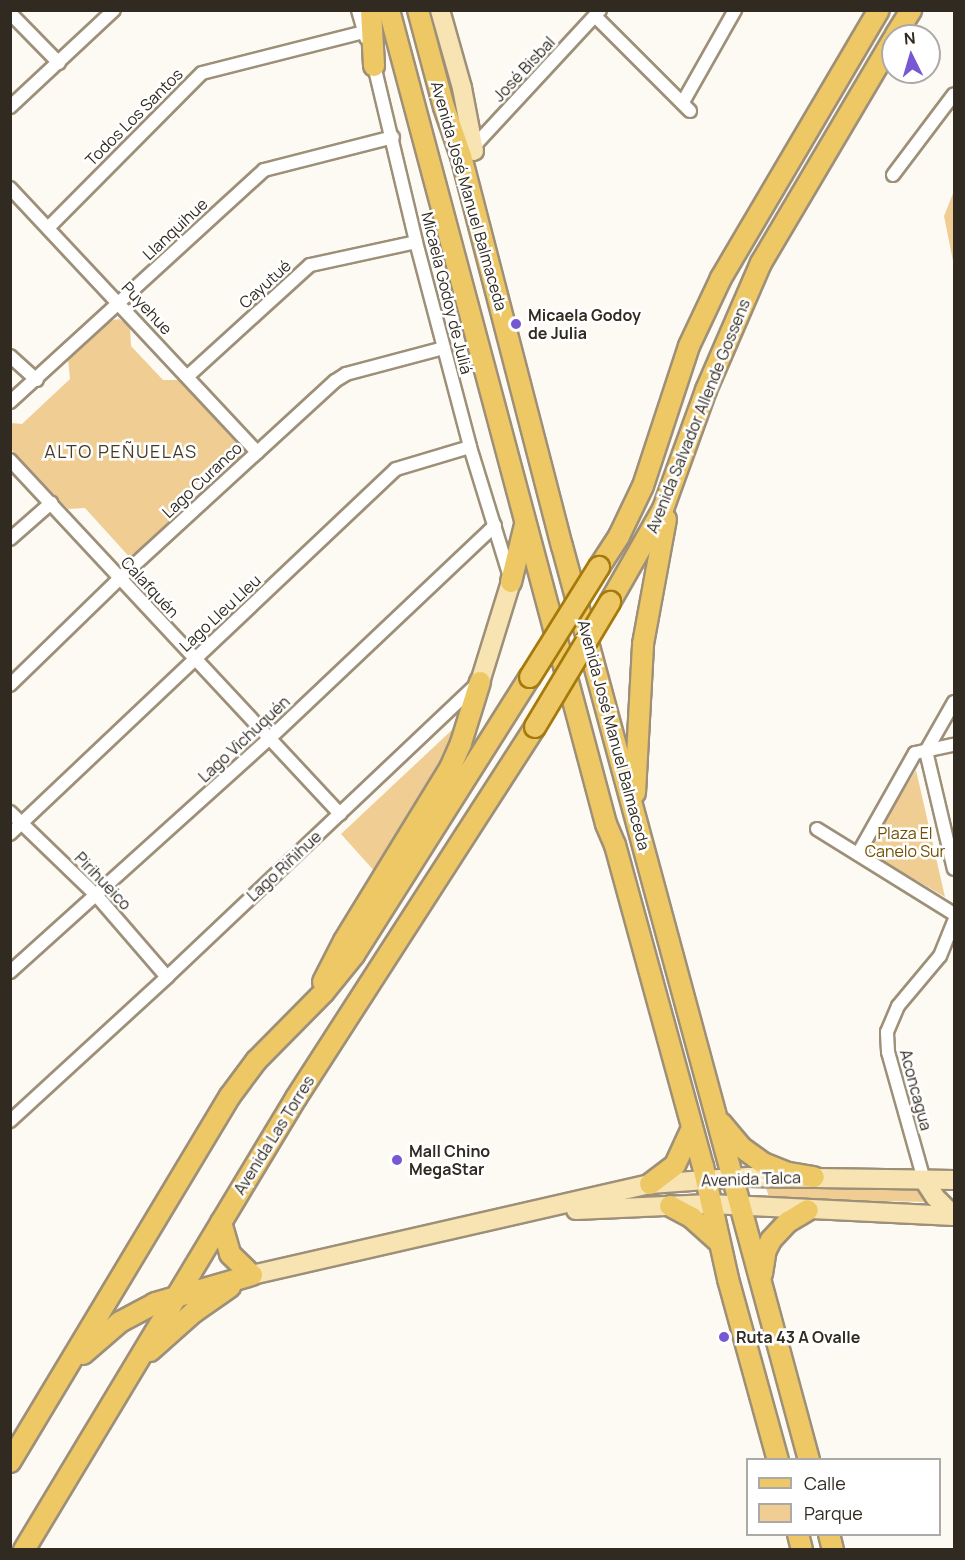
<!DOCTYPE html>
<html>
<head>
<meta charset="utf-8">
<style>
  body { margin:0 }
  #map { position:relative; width:965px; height:1560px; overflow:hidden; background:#fdfaf4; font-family:Manrope,sans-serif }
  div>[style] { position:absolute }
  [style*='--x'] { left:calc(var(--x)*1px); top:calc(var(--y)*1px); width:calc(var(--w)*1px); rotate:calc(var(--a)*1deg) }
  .green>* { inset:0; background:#efcd93 }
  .roads { filter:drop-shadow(2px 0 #9e9078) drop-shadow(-2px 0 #9e9078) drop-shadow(0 2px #9e9078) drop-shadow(0 -2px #9e9078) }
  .street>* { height:12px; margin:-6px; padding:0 6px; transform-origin:6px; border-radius:6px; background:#fff }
  .secondary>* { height:18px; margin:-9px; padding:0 9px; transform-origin:9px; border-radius:9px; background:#f7e4b2 }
  .primary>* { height:20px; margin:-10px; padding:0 10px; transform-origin:10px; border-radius:10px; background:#efc866 }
  .bridges { filter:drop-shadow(2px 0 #a5790b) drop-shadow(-2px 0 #a5790b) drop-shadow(0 2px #a5790b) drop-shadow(0 -2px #a5790b) }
  .primary-bridge>* { height:20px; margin:-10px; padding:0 10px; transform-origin:10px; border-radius:10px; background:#efc866 }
  .dots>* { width:16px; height:16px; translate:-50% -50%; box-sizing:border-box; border:3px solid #fff; border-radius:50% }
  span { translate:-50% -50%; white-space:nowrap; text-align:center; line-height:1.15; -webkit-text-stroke:5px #fff; paint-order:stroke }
  .street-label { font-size:16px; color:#302a20 }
  .poi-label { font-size:16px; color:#302a20; font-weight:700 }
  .left { translate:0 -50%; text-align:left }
  .park-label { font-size:16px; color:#715000 }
  .neighbourhood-label { font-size:18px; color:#483b26; letter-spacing:1.5px }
  .frame { position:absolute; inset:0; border:12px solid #302a20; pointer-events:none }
  .legend { position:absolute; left:746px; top:1458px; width:195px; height:78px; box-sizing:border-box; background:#fff; border:2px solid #acaaa6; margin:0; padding:8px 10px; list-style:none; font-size:18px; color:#302a20 }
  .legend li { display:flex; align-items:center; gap:12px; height:30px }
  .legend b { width:30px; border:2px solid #acaaa6 }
  .north { position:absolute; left:881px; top:24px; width:60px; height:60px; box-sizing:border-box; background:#fff; border:2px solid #acaaa6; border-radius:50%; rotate:355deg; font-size:16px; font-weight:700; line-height:24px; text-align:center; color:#302a20 }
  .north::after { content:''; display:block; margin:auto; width:21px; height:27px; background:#7658d2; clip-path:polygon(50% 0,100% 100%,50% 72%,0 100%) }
</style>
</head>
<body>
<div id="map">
  <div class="green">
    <i style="clip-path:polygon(954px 191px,954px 260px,953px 261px,944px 216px)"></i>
    <i style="clip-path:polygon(119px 319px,130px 326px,131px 346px,163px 380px,179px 380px,240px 445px,242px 452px,243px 458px,234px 467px,216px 466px,178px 501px,180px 516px,133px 561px,85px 508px,68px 509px,11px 449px,11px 423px,22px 424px,70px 379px,68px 359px,109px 321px)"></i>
    <i style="clip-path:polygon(453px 729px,437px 778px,377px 874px,341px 834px)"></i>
    <i style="clip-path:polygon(916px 770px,945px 897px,873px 855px,872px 843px)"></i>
    <i style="clip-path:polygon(800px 1186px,919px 1188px,928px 1202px,778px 1199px,769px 1197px,766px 1188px)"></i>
  </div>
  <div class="roads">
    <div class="street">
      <i style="--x:358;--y:10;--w:29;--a:74"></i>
      <i style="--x:10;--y:13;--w:70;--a:45.6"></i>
      <i style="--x:596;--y:17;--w:133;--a:45"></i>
      <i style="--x:373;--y:61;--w:186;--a:76.6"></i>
      <i style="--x:416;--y:242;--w:212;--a:75.2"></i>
      <i style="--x:470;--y:447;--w:136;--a:72.9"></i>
      <i style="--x:683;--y:102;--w:106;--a:-60.5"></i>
      <i style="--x:10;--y:107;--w:142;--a:-43"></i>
      <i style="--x:474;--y:151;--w:9;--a:-69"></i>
      <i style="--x:477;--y:143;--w:181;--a:-47.2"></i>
      <i style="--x:893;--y:175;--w:101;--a:-53"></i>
      <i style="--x:10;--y:188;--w:362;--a:46.9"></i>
      <i style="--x:48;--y:228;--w:218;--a:-45.2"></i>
      <i style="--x:202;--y:73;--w:167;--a:-14.2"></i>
      <i style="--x:10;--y:356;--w:36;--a:42"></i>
      <i style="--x:188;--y:376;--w:165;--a:-42.3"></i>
      <i style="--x:310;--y:265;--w:108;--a:-12.2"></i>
      <i style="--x:10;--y:402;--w:344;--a:-42.4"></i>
      <i style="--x:264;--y:170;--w:133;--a:-14.3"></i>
      <i style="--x:10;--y:460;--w:484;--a:47"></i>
      <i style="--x:10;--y:539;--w:55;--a:-41.3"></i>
      <i style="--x:10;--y:685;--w:153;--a:-44.2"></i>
      <i style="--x:120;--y:578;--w:292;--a:-42.5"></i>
      <i style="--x:335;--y:381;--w:13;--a:-32"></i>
      <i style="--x:346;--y:374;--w:101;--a:-14.9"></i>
      <i style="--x:954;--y:702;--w:56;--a:119.7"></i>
      <i style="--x:926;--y:751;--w:121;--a:76.7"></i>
      <i style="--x:10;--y:812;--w:121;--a:44"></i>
      <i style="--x:97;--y:896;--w:107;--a:49.2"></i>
      <i style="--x:817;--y:829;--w:161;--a:31.8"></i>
      <i style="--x:10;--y:834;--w:531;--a:-43.4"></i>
      <i style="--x:396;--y:469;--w:77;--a:-16.6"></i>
      <i style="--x:858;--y:854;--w:116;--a:-60.6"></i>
      <i style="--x:915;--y:753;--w:40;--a:-12"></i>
      <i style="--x:10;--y:972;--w:348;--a:-42"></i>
      <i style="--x:269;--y:739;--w:311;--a:-43.4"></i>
      <i style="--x:10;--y:1121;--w:213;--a:-42.5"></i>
      <i style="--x:167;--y:977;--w:425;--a:-43.4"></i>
      <i style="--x:924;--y:1180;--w:133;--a:-105.7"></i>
      <i style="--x:888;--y:1052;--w:20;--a:-93"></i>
      <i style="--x:887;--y:1032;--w:28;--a:-67"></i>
      <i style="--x:898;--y:1006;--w:65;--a:-50"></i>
      <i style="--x:940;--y:956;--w:38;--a:-68"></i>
    </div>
    <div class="secondary">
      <i style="--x:440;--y:10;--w:81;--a:74.2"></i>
      <i style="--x:462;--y:88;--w:64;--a:79.2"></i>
      <i style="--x:480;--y:682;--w:105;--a:-72.8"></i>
      <i style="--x:924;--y:1180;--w:20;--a:57"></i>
      <i style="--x:935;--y:1197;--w:27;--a:45"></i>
      <i style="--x:576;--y:1210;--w:134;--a:-2.6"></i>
      <i style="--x:710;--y:1204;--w:244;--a:2.8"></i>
      <i style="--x:252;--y:1275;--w:408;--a:-12.9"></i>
      <i style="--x:650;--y:1184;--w:98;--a:-4.1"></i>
      <i style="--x:748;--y:1177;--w:206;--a:0.8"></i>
    </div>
    <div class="primary">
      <i style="--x:371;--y:10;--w:56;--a:86.9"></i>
      <i style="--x:389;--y:10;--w:842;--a:75.07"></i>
      <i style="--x:606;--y:824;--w:23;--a:67"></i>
      <i style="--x:615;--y:845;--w:333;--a:74.7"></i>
      <i style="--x:703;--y:1166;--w:116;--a:77.5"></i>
      <i style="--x:728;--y:1279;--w:188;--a:74.6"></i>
      <i style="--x:418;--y:10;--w:100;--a:75"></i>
      <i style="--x:444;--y:107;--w:52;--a:70.9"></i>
      <i style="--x:461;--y:156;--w:403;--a:75.5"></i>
      <i style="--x:562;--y:546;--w:947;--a:74.88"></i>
      <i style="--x:895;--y:36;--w:31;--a:-58"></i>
      <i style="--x:599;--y:567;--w:37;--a:-57"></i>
      <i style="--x:619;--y:536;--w:55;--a:-64.4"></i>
      <i style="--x:643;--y:486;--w:147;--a:-71.8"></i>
      <i style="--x:689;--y:346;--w:75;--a:-64.8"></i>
      <i style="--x:721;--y:278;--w:311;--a:-59.5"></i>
      <i style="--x:511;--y:582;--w:59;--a:-76.2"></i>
      <i style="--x:610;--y:602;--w:107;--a:-60.3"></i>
      <i style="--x:663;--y:509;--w:127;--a:-70.1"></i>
      <i style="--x:706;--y:390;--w:138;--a:-66.6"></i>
      <i style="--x:761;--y:263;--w:259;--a:-59.4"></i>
      <i style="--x:635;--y:793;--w:149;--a:-86.9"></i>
      <i style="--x:643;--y:644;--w:127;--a:-79.6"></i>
      <i style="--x:323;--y:982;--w:46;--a:-62.9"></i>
      <i style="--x:344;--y:941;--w:203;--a:-58.5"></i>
      <i style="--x:450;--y:768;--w:27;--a:-66"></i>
      <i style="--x:461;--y:743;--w:64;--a:-72.7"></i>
      <i style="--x:721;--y:1123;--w:31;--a:50"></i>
      <i style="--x:741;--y:1147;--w:27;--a:36"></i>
      <i style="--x:763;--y:1163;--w:27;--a:22"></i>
      <i style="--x:788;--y:1173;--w:26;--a:9"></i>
      <i style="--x:650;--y:1184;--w:31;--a:-37"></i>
      <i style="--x:675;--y:1165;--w:41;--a:-65.3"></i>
      <i style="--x:670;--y:1206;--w:24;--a:28"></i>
      <i style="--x:691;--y:1217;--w:36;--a:42"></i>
      <i style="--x:221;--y:1222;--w:33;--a:74"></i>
      <i style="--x:230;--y:1254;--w:30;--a:44"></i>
      <i style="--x:762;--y:1274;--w:24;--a:-81"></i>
      <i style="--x:766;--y:1250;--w:11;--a:-63"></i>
      <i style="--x:771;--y:1240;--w:25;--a:-47"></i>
      <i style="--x:788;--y:1222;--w:23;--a:-31"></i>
      <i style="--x:150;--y:1351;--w:59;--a:-41.6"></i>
      <i style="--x:194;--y:1312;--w:44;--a:-34.8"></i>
      <i style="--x:83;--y:1354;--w:49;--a:-40.9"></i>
      <i style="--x:120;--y:1322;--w:40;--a:-28"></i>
      <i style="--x:155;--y:1303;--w:101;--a:-16.1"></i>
      <i style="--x:10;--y:1462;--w:427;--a:-59"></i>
      <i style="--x:230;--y:1096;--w:44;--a:-53.4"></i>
      <i style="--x:256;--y:1061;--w:97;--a:-45.4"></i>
      <i style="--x:324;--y:992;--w:48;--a:-51"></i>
      <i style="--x:354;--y:955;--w:329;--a:-57.7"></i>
      <i style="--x:798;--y:1534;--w:16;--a:76"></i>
      <i style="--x:829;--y:1534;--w:16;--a:76"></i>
      <i style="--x:24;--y:1550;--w:528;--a:-58.96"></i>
      <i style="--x:296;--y:1098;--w:441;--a:-57.2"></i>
    </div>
  </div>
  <div class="bridges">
    <div class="primary-bridge">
      <i style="--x:530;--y:677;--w:130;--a:-57.9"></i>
      <i style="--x:535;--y:727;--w:146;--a:-59"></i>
    </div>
  </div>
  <div class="dots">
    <i style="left:516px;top:324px;background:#7658d2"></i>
    <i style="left:397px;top:1160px;background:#7658d2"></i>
    <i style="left:724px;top:1337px;background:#7658d2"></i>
  </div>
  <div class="street-label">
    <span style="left:524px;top:69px;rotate:-47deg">José Bisbal</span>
    <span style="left:134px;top:117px;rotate:-45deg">Todos Los Santos</span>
    <span style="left:469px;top:196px;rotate:74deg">Avenida José Manuel Balmaceda</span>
    <span style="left:175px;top:229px;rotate:-43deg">Llanquihue</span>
    <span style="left:265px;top:284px;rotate:-42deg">Cayutué</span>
    <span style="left:447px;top:293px;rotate:76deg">Micaela Godoy de Juliá</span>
    <span style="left:147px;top:308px;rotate:47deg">Puyehue</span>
    <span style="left:698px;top:416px;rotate:-68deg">Avenida Salvador Allende Gossens</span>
    <span style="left:202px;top:480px;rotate:-43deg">Lago Curanco</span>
    <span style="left:150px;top:587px;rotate:47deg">Calafquén</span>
    <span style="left:220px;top:613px;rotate:-43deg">Lago Lleu Lleu</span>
    <span style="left:614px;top:735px;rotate:75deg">Avenida José Manuel Balmaceda</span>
    <span style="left:244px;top:739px;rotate:-43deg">Lago Vichuquén</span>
    <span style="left:284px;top:866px;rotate:-43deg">Lago Riñihue</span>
    <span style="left:103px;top:881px;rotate:46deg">Pirihueico</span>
    <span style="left:916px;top:1090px;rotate:75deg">Aconcagua</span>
    <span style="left:274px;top:1135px;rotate:-58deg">Avenida Las Torres</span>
    <span style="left:751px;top:1179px;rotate:-2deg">Avenida Talca</span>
  </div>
  <div class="poi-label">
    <span class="left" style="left:528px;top:324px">Micaela Godoy<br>de Julia</span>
    <span class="left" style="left:409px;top:1160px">Mall Chino<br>MegaStar</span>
    <span class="left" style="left:736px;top:1337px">Ruta 43 A Ovalle</span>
  </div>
  <div class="park-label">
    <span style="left:905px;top:842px">Plaza El<br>Canelo Sur</span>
  </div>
  <div class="neighbourhood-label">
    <span style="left:121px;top:451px">ALTO PEÑUELAS</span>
  </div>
  <div class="frame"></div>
  <ul class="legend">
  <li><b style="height:8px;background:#efc866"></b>Calle</li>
  <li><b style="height:16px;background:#efcd93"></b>Parque</li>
  </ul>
  <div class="north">N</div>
</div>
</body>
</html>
